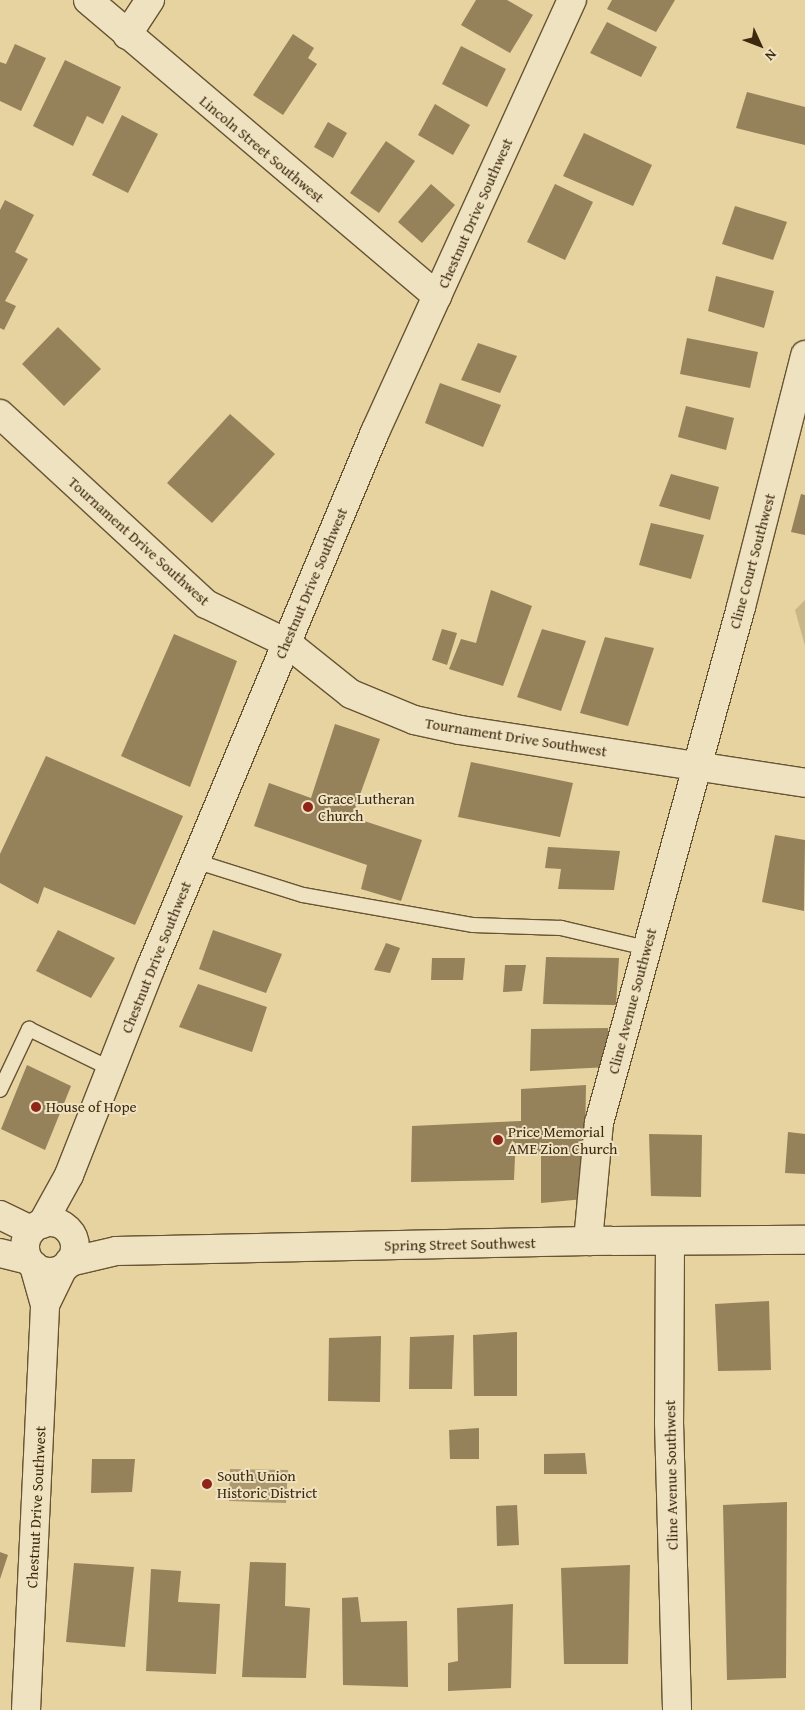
<!DOCTYPE html>
<html>
<head>
<meta charset="utf-8">
<style>
  body { margin:0 }
  #map { position:relative; width:805px; height:1710px; overflow:hidden; background:#e6d3a0; font-family:"Gentium Book Plus",serif }
  div>[style] { position:absolute }
  [style*='--x'] { left:calc(var(--x)*1px); top:calc(var(--y)*1px); width:calc(var(--w)*1px); rotate:calc(var(--a)*1deg) }
  .green>* { inset:0; background:#c9b687 }
  .water>* { inset:0; background:#ad996f }
  .building>* { inset:0; background:#95815a }
  .roads { filter:drop-shadow(1px 0 #675433) drop-shadow(-1px 0 #675433) drop-shadow(0 1px #675433) drop-shadow(0 -1px #675433) }
  .service>* { height:14px; margin:-7px; padding:0 7px; transform-origin:7px; border-radius:7px; background:#efe2c1 }
  .minor>* { height:28px; margin:-14px; padding:0 14px; transform-origin:14px; border-radius:14px; background:#efe2c1 }
  .tertiary>* { height:28px; margin:-14px; padding:0 14px; transform-origin:14px; border-radius:14px; background:#efe2c1 }
  .tertiary>.ring { margin:-14px; padding:0; box-sizing:content-box; background:none; border:28px solid #efe2c1; border-radius:50% }
  .dots>* { width:14px; height:14px; translate:-50% -50%; box-sizing:border-box; border:2px solid #efe2c1; border-radius:50% }
  span { translate:-50% -50%; white-space:nowrap; text-align:center; line-height:1.15; -webkit-text-stroke:4px #efe2c1; paint-order:stroke }
  .street-label { font-size:15px; color:#3d290f }
  .poi-label { font-size:15px; color:#3d290f }
  .left { translate:0 -50%; text-align:left }
  .north { position:absolute; left:735px; top:20px; width:50px; height:50px; -webkit-text-stroke:4px #efe2c1; paint-order:stroke; rotate:133deg; font-size:14px; font-weight:700; line-height:20px; text-align:center; color:#3d290f }
  .north::after { content:''; display:block; margin:auto; width:18px; height:22px; background:#3d290f; clip-path:polygon(50% 0,100% 100%,50% 72%,0 100%) }
</style>
</head>
<body>
<div id="map">
  <div class="green">
    <i style="clip-path:polygon(805px 600px,805px 646px,795px 610px)"></i>
  </div>
  <div class="water">
    <i style="clip-path:polygon(230px 1469px,288px 1470px,286px 1503px,229px 1501px)"></i>
  </div>
  <div class="building">
    <i style="clip-path:polygon(476px 0,507px 0,533px 15px,510px 53px,461px 25px)"></i>
    <i style="clip-path:polygon(612px 0,675px 0,656px 32px,607px 9px)"></i>
    <i style="clip-path:polygon(607px 22px,657px 47px,641px 77px,590px 53px)"></i>
    <i style="clip-path:polygon(293px 34px,314px 48px,308px 58px,317px 64px,283px 115px,253px 95px)"></i>
    <i style="clip-path:polygon(15px 44px,46px 58px,21px 111px,0 101px,0 62px,6px 64px)"></i>
    <i style="clip-path:polygon(461px 46px,506px 69px,487px 107px,442px 84px)"></i>
    <i style="clip-path:polygon(65px 60px,121px 87px,103px 124px,87px 116px,73px 146px,33px 126px)"></i>
    <i style="clip-path:polygon(747px 92px,805px 107px,805px 145px,736px 128px)"></i>
    <i style="clip-path:polygon(435px 104px,470px 125px,453px 155px,418px 135px)"></i>
    <i style="clip-path:polygon(122px 115px,158px 134px,128px 193px,92px 175px)"></i>
    <i style="clip-path:polygon(328px 122px,347px 133px,333px 158px,314px 147px)"></i>
    <i style="clip-path:polygon(584px 133px,652px 165px,633px 206px,563px 176px)"></i>
    <i style="clip-path:polygon(386px 141px,415px 161px,379px 213px,350px 193px)"></i>
    <i style="clip-path:polygon(431px 184px,455px 205px,422px 243px,398px 222px)"></i>
    <i style="clip-path:polygon(555px 184px,593px 202px,565px 260px,527px 242px)"></i>
    <i style="clip-path:polygon(5px 200px,34px 215px,15px 252px,28px 259px,5px 301px,16px 306px,4px 330px,0 328px,0 210px)"></i>
    <i style="clip-path:polygon(735px 206px,787px 222px,773px 260px,722px 244px)"></i>
    <i style="clip-path:polygon(716px 276px,774px 291px,764px 328px,708px 311px)"></i>
    <i style="clip-path:polygon(58px 327px,101px 369px,64px 406px,22px 364px)"></i>
    <i style="clip-path:polygon(687px 338px,758px 352px,750px 388px,680px 374px)"></i>
    <i style="clip-path:polygon(478px 343px,517px 356px,500px 393px,461px 380px)"></i>
    <i style="clip-path:polygon(440px 383px,501px 405px,483px 447px,425px 423px)"></i>
    <i style="clip-path:polygon(686px 406px,734px 418px,726px 450px,678px 437px)"></i>
    <i style="clip-path:polygon(230px 414px,275px 454px,212px 523px,167px 483px)"></i>
    <i style="clip-path:polygon(671px 474px,719px 487px,710px 520px,659px 506px)"></i>
    <i style="clip-path:polygon(801px 494px,805px 495px,805px 535px,791px 532px)"></i>
    <i style="clip-path:polygon(651px 523px,704px 535px,691px 579px,639px 565px)"></i>
    <i style="clip-path:polygon(491px 590px,532px 606px,503px 686px,449px 669px,461px 639px,476px 643px)"></i>
    <i style="clip-path:polygon(442px 629px,457px 633px,447px 665px,432px 660px)"></i>
    <i style="clip-path:polygon(542px 629px,586px 641px,561px 711px,517px 697px)"></i>
    <i style="clip-path:polygon(174px 634px,237px 661px,190px 787px,121px 756px)"></i>
    <i style="clip-path:polygon(605px 637px,654px 648px,628px 726px,580px 713px)"></i>
    <i style="clip-path:polygon(335px 724px,380px 739px,352px 817px,422px 840px,401px 901px,361px 889px,367px 865px,254px 826px,269px 783px,311px 798px)"></i>
    <i style="clip-path:polygon(46px 756px,183px 816px,135px 925px,44px 887px,38px 904px,0 883px,0 854px)"></i>
    <i style="clip-path:polygon(471px 762px,573px 783px,560px 837px,458px 817px)"></i>
    <i style="clip-path:polygon(775px 835px,805px 840px,804px 911px,762px 902px)"></i>
    <i style="clip-path:polygon(548px 847px,620px 851px,614px 890px,558px 889px,561px 869px,545px 868px)"></i>
    <i style="clip-path:polygon(58px 930px,115px 958px,91px 998px,36px 971px)"></i>
    <i style="clip-path:polygon(213px 930px,282px 954px,266px 993px,199px 969px)"></i>
    <i style="clip-path:polygon(386px 943px,400px 948px,390px 973px,374px 970px)"></i>
    <i style="clip-path:polygon(546px 957px,619px 958px,616px 1005px,543px 1004px)"></i>
    <i style="clip-path:polygon(432px 958px,465px 958px,463px 980px,431px 980px)"></i>
    <i style="clip-path:polygon(505px 965px,526px 965px,522px 991px,503px 992px)"></i>
    <i style="clip-path:polygon(198px 984px,267px 1007px,252px 1052px,179px 1027px)"></i>
    <i style="clip-path:polygon(608px 1028px,609px 1067px,530px 1071px,531px 1029px)"></i>
    <i style="clip-path:polygon(27px 1065px,71px 1086px,45px 1150px,1px 1129px)"></i>
    <i style="clip-path:polygon(586px 1085px,584px 1199px,541px 1203px,541px 1155px,515px 1156px,514px 1180px,411px 1182px,412px 1126px,521px 1121px,521px 1089px)"></i>
    <i style="clip-path:polygon(788px 1132px,805px 1134px,805px 1174px,785px 1173px)"></i>
    <i style="clip-path:polygon(649px 1134px,702px 1135px,701px 1197px,651px 1196px)"></i>
    <i style="clip-path:polygon(769px 1301px,771px 1370px,718px 1371px,715px 1304px)"></i>
    <i style="clip-path:polygon(517px 1332px,517px 1396px,474px 1396px,473px 1335px)"></i>
    <i style="clip-path:polygon(454px 1335px,452px 1389px,409px 1389px,410px 1337px)"></i>
    <i style="clip-path:polygon(381px 1336px,380px 1402px,328px 1401px,329px 1338px)"></i>
    <i style="clip-path:polygon(479px 1428px,479px 1459px,450px 1459px,449px 1430px)"></i>
    <i style="clip-path:polygon(585px 1453px,587px 1474px,544px 1474px,544px 1454px)"></i>
    <i style="clip-path:polygon(92px 1459px,135px 1459px,132px 1492px,91px 1493px)"></i>
    <i style="clip-path:polygon(787px 1502px,786px 1678px,727px 1680px,723px 1505px)"></i>
    <i style="clip-path:polygon(517px 1505px,519px 1545px,497px 1546px,496px 1506px)"></i>
    <i style="clip-path:polygon(0 1552px,8px 1555px,0 1579px)"></i>
    <i style="clip-path:polygon(250px 1562px,286px 1563px,285px 1606px,310px 1608px,306px 1678px,242px 1677px)"></i>
    <i style="clip-path:polygon(74px 1563px,134px 1567px,125px 1647px,66px 1642px)"></i>
    <i style="clip-path:polygon(630px 1565px,628px 1664px,564px 1664px,561px 1568px)"></i>
    <i style="clip-path:polygon(151px 1569px,181px 1571px,178px 1602px,220px 1604px,216px 1674px,146px 1671px)"></i>
    <i style="clip-path:polygon(358px 1597px,361px 1622px,407px 1621px,408px 1687px,343px 1685px,342px 1598px)"></i>
    <i style="clip-path:polygon(513px 1604px,511px 1688px,448px 1691px,448px 1663px,458px 1661px,457px 1608px)"></i>
  </div>
  <div class="roads">
    <div class="service">
      <i style="--x:195;--y:861;--w:113;--a:17.5"></i>
      <i style="--x:303;--y:895;--w:173;--a:10"></i>
      <i style="--x:473;--y:925;--w:88;--a:2"></i>
      <i style="--x:561;--y:928;--w:87;--a:13.2"></i>
      <i style="--x:0;--y:1090;--w:68;--a:-64.6"></i>
      <i style="--x:29;--y:1029;--w:91;--a:26"></i>
    </div>
    <div class="minor">
      <i style="--x:88;--y:0;--w:458;--a:40.3"></i>
      <i style="--x:127;--y:35;--w:42;--a:-56.7"></i>
      <i style="--x:0;--y:414;--w:280;--a:42.7"></i>
      <i style="--x:206;--y:604;--w:90;--a:25.7"></i>
      <i style="--x:287;--y:643;--w:82;--a:38.6"></i>
      <i style="--x:351;--y:694;--w:68;--a:22.4"></i>
      <i style="--x:414;--y:720;--w:47;--a:12.3"></i>
      <i style="--x:460;--y:730;--w:349;--a:8.7"></i>
      <i style="--x:42;--y:1224;--w:56;--a:-61.1"></i>
      <i style="--x:69;--y:1175;--w:224;--a:-68.5"></i>
      <i style="--x:151;--y:967;--w:580;--a:-67.28"></i>
      <i style="--x:375;--y:432;--w:475;--a:-65.5"></i>
      <i style="--x:588;--y:1241;--w:119;--a:-84.7"></i>
      <i style="--x:599;--y:1123;--w:535;--a:-74.61"></i>
      <i style="--x:741;--y:607;--w:260;--a:-75.7"></i>
      <i style="--x:670;--y:1241;--w:181;--a:90.3"></i>
      <i style="--x:669;--y:1422;--w:288;--a:88.4"></i>
      <i style="--x:45;--y:1305;--w:41;--a:-64.1"></i>
      <i style="--x:26;--y:1710;--w:405;--a:-87.3"></i>
      <i style="--x:45;--y:1305;--w:41;--a:-105.8"></i>
    </div>
    <div class="tertiary">
      <i style="--x:0;--y:1215;--w:34;--a:26"></i>
      <i class="ring" style="left:25px;top:1222px;width:22px;height:22px"></i>
      <i style="--x:0;--y:1253;--w:29;--a:14"></i>
      <i style="--x:69;--y:1262;--w:48;--a:-13.2"></i>
      <i style="--x:116;--y:1251;--w:472;--a:-1.2"></i>
      <i style="--x:588;--y:1241;--w:217;--a:-0.3"></i>
    </div>
  </div>
  <div class="dots">
    <i style="left:308px;top:807px;background:#8f2418"></i>
    <i style="left:36px;top:1107px;background:#8f2418"></i>
    <i style="left:498px;top:1140px;background:#8f2418"></i>
    <i style="left:207px;top:1484px;background:#8f2418"></i>
  </div>
  <div class="street-label">
    <span style="left:262px;top:149px;rotate:40deg">Lincoln Street Southwest</span>
    <span style="left:475px;top:213px;rotate:-66deg">Chestnut Drive Southwest</span>
    <span style="left:139px;top:541px;rotate:42deg">Tournament Drive Southwest</span>
    <span style="left:752px;top:561px;rotate:-75deg">Cline Court Southwest</span>
    <span style="left:311px;top:583px;rotate:-67deg">Chestnut Drive Southwest</span>
    <span style="left:516px;top:737px;rotate:9deg">Tournament Drive Southwest</span>
    <span style="left:156px;top:957px;rotate:-68deg">Chestnut Drive Southwest</span>
    <span style="left:632px;top:1001px;rotate:-75deg">Cline Avenue Southwest</span>
    <span style="left:460px;top:1244px;rotate:-1deg">Spring Street Southwest</span>
    <span style="left:671px;top:1475px;rotate:-91deg">Cline Avenue Southwest</span>
    <span style="left:36px;top:1507px;rotate:-87deg">Chestnut Drive Southwest</span>
  </div>
  <div class="poi-label">
    <span class="left" style="left:318px;top:807px">Grace Lutheran<br>Church</span>
    <span class="left" style="left:46px;top:1107px">House of Hope</span>
    <span class="left" style="left:508px;top:1140px">Price Memorial<br>AME Zion Church</span>
    <span class="left" style="left:217px;top:1484px">South Union<br>Historic District</span>
  </div>
  <div class="north">N</div>
</div>
</body>
</html>
